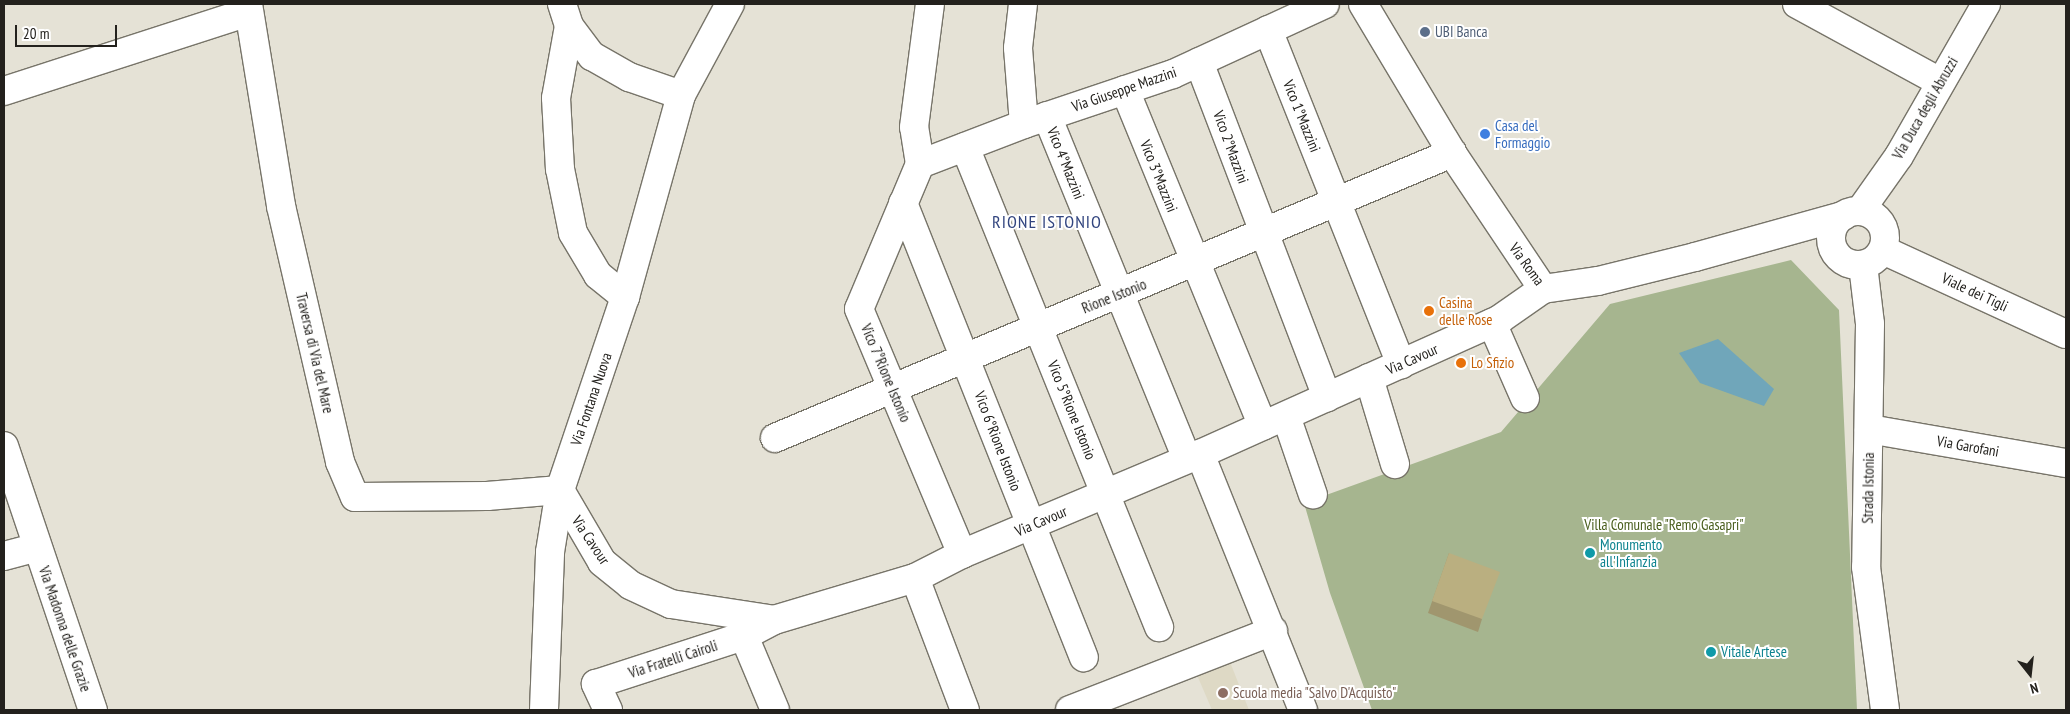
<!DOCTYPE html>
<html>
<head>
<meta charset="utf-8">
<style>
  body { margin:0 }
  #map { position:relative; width:2070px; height:714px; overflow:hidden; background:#e5e2d6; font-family:"PT Sans Narrow",sans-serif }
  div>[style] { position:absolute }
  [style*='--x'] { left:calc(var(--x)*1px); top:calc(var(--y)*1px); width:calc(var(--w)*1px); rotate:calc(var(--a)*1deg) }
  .built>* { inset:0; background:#ded9c5 }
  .green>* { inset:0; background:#a6b58f }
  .water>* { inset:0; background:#70a6ba }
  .roads { filter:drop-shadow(1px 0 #777469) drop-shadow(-1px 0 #777469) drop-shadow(0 1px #777469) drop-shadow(0 -1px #777469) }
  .minor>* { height:28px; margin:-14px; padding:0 14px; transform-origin:14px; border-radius:14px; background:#fff }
  .minor>.ring { margin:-14px; padding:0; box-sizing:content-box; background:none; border:28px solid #fff; border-radius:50% }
  .major>* { height:28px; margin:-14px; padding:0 14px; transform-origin:14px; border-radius:14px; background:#fff }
  .wall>* { inset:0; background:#a0966e }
  .building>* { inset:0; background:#baaf80 }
  .dots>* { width:14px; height:14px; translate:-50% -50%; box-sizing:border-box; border:2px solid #fff; border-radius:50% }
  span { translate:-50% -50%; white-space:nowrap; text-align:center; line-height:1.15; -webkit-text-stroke:4px #fff; paint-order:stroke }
  .service-label { font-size:15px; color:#4e5e75 }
  .left { translate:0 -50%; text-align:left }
  .street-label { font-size:15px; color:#23211d }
  .shop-label { font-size:15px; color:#366cbe }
  .food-label { font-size:15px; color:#c56008 }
  .park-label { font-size:15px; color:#495e1d }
  .culture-label { font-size:15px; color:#0d838f }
  .education-label { font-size:15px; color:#785e54 }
  .quarter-label { font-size:18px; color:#32457f; letter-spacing:1px }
  .frame { position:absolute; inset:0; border:5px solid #23211d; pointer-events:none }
  .north { position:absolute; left:2005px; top:649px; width:50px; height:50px; -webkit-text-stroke:4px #fff; paint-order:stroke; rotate:164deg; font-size:14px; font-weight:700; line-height:20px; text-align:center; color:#23211d }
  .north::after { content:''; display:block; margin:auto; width:18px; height:22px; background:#23211d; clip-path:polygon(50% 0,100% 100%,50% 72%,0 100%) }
  .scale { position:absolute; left:15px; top:25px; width:102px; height:22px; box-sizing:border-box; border:2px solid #23211d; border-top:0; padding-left:6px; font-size:15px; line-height:18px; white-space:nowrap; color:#23211d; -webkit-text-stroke:4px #fff; paint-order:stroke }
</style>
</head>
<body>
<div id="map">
  <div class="built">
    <i style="clip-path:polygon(1230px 662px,1249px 710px,1212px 710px,1197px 675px)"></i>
  </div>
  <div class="green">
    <i style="clip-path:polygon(1791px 260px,1839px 310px,1857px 710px,1372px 710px,1330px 593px,1304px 503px,1501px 432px,1610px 304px)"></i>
  </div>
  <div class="water">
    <i style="clip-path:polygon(1718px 339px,1774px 389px,1764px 406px,1700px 383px,1679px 353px)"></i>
  </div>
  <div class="roads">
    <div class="minor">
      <i style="--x:248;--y:4;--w:205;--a:80.7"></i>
      <i style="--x:281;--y:206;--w:263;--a:77"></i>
      <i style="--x:340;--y:462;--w:38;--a:67"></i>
      <i style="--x:355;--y:497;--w:132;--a:-0.4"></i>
      <i style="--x:487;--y:496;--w:73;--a:-4.7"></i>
      <i style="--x:560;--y:490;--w:83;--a:59.7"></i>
      <i style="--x:602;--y:562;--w:36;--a:39"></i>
      <i style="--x:630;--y:585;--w:45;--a:24.9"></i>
      <i style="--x:671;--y:604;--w:104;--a:8.8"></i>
      <i style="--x:774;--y:620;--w:147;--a:-16.6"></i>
      <i style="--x:915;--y:578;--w:53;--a:-27.1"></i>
      <i style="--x:962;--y:554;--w:258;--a:-22.8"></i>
      <i style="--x:1200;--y:454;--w:329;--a:-24.2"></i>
      <i style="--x:1500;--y:319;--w:52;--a:-34.9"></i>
      <i style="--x:1543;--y:289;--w:56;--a:-8.3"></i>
      <i style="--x:1598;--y:281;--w:100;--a:-13.9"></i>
      <i style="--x:1695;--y:257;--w:154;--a:-15.5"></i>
      <i style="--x:562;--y:4;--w:23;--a:72"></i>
      <i style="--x:569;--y:26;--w:38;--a:53"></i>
      <i style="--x:592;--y:56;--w:43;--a:29.6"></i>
      <i style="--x:629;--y:77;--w:55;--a:19.1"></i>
      <i style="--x:1023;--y:4;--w:44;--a:96.5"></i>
      <i style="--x:1018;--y:48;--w:76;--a:85.5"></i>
      <i style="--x:1363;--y:4;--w:174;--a:59.1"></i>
      <i style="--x:1452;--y:153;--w:164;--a:56.2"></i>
      <i style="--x:1797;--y:4;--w:163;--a:28.6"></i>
      <i style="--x:569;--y:26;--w:73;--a:100.2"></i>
      <i style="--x:556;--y:98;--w:71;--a:86.8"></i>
      <i style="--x:560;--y:169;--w:65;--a:78.5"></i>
      <i style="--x:573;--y:233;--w:49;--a:59.2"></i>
      <i style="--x:598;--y:275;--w:35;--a:39"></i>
      <i style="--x:1268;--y:30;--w:360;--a:68.3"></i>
      <i style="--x:1199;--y:62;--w:359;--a:69.1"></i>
      <i style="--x:1125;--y:90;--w:363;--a:67.7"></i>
      <i style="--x:4;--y:91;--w:257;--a:-17.9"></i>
      <i style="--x:1047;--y:116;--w:370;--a:67.8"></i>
      <i style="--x:965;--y:147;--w:518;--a:67.99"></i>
      <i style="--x:920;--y:164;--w:111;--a:-21"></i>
      <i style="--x:1024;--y:124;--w:157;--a:-18.6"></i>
      <i style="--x:1173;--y:74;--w:167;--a:-24.7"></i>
      <i style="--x:920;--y:164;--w:157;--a:112.8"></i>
      <i style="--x:859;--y:309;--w:266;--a:67.2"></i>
      <i style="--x:920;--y:164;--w:37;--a:-99"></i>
      <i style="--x:914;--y:127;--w:124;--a:-82.6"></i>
      <i style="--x:903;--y:203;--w:489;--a:68.3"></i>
      <i class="ring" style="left:1831px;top:211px;width:26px;height:26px"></i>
      <i style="--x:1860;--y:211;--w:67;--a:-54.7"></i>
      <i style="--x:1899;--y:156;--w:175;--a:-60.2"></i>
      <i style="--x:1883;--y:250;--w:201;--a:24.7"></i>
      <i style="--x:1863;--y:265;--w:59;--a:83.2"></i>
      <i style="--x:1870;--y:324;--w:243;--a:90.9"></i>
      <i style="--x:1866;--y:567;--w:144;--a:82.4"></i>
      <i style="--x:1492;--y:323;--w:82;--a:66.3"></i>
      <i style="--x:1369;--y:378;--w:90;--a:73.2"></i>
      <i style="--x:1286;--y:416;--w:83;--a:71.1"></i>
      <i style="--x:1869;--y:429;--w:200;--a:9.8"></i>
      <i style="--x:775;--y:438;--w:735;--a:-22.83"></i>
      <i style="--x:1200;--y:454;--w:276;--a:68.1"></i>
      <i style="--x:4;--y:556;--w:34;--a:-15"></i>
      <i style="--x:915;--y:578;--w:141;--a:69.3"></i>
      <i style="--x:744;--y:636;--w:80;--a:67.3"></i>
      <i style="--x:544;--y:710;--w:158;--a:-87.8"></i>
      <i style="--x:550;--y:552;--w:63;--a:-80.8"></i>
      <i style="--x:560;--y:490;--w:204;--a:-71.4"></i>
      <i style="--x:625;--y:297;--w:210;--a:-74.5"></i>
      <i style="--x:681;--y:95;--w:103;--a:-61.7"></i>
      <i style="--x:608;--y:710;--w:29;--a:-115"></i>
      <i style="--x:596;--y:684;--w:156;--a:-18"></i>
      <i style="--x:744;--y:636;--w:34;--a:-28"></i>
      <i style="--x:1070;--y:710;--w:218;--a:-21.3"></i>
    </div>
    <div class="major">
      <i style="--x:4;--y:446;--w:279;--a:71.4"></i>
    </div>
  </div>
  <div class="wall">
    <i style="clip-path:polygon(1449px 553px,1482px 619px,1478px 632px,1428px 613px)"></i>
  </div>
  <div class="building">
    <i style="clip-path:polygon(1449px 553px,1500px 572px,1482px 619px,1432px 601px)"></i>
  </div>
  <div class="dots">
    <i style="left:1425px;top:32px;background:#5c6f8a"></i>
    <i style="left:1485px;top:134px;background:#3f7fe0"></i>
    <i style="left:1429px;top:311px;background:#e8710a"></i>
    <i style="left:1461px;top:363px;background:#e8710a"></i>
    <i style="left:1590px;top:553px;background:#0f9aa8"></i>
    <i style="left:1711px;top:652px;background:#0f9aa8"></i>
    <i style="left:1223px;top:693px;background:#8d6e63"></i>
  </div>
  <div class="service-label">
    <span class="left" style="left:1435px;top:32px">UBI Banca</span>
  </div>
  <div class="street-label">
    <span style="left:1124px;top:89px;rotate:-19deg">Via Giuseppe Mazzini</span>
    <span style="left:1925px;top:108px;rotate:-60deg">Via Duca degli Abruzzi</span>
    <span style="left:1302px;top:116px;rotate:68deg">Vico 1°Mazzini</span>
    <span style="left:1231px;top:147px;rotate:70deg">Vico 2°Mazzini</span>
    <span style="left:1066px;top:163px;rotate:68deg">Vico 4°Mazzini</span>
    <span style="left:1159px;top:176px;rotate:68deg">Vico 3°Mazzini</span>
    <span style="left:1527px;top:264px;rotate:54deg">Via Roma</span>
    <span style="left:1975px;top:292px;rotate:25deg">Viale dei Tigli</span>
    <span style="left:1114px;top:296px;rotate:-22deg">Rione Istonio</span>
    <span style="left:315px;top:353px;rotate:77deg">Traversa di Via del Mare</span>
    <span style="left:1412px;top:359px;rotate:-24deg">Via Cavour</span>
    <span style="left:886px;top:373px;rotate:67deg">Vico 7°Rione Istonio</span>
    <span style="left:591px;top:399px;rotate:-71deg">Via Fontana Nuova</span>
    <span style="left:1072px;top:410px;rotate:68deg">Vico 5°Rione Istonio</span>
    <span style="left:998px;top:441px;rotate:69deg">Vico 6°Rione Istonio</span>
    <span style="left:1968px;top:446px;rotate:10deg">Via Garofani</span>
    <span style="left:1868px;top:488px;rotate:-89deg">Strada Istonia</span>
    <span style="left:1041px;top:521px;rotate:-23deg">Via Cavour</span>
    <span style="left:591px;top:540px;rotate:56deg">Via Cavour</span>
    <span style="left:65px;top:629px;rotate:71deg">Via Madonna delle Grazie</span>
    <span style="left:673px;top:659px;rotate:-18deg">Via Fratelli Cairoli</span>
  </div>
  <div class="shop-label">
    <span class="left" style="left:1495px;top:134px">Casa del<br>Formaggio</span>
  </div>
  <div class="food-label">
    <span class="left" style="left:1439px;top:311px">Casina<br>delle Rose</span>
    <span class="left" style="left:1471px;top:363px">Lo Sfizio</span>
  </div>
  <div class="park-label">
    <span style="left:1664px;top:525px">Villa Comunale "Remo Gasapri"</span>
  </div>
  <div class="culture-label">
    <span class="left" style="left:1600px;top:553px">Monumento<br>all'Infanzia</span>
    <span class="left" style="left:1721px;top:652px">Vitale Artese</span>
  </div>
  <div class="education-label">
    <span class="left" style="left:1233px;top:693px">Scuola media "Salvo D'Acquisto"</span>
  </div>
  <div class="quarter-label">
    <span style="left:1047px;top:222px">RIONE ISTONIO</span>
  </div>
  <div class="frame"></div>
  <div class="north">N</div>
  <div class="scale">20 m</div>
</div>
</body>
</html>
